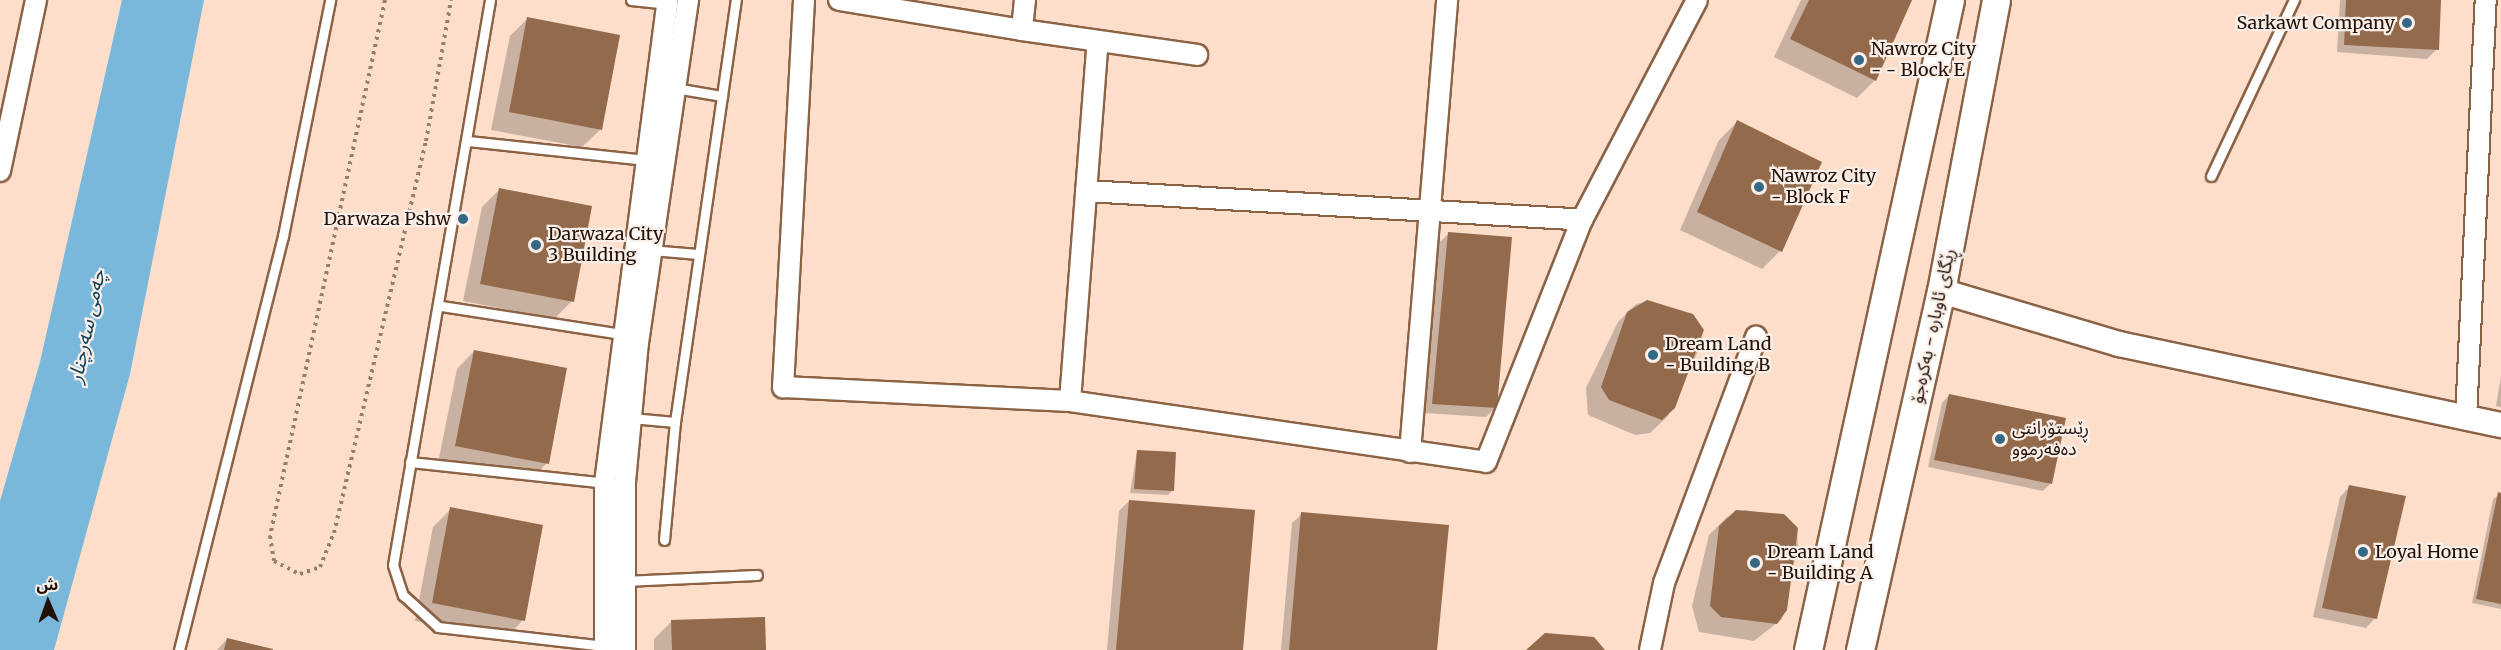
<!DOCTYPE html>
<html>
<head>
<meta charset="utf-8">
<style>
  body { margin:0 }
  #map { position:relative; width:2501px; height:650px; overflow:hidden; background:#fcdecb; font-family:Merriweather,"Noto Sans Arabic",serif }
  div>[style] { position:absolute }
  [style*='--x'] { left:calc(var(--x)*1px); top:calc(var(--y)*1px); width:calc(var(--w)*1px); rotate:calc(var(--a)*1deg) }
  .water>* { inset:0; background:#79b7db }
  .shadow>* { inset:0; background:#0003 }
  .building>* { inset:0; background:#946a4c }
  .path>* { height:4px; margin-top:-2px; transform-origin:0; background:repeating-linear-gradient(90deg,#967e6f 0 3px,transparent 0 7.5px) }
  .roads { filter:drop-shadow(2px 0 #8c6245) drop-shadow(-2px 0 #8c6245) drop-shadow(0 2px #8c6245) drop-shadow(0 -2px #8c6245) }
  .service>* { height:9px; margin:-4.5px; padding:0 4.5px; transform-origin:4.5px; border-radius:4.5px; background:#fff }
  .minor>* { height:20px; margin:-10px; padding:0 10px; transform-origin:10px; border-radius:10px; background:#fff }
  .tertiary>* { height:24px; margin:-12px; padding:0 12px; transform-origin:12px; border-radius:12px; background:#fff }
  .secondary>* { height:27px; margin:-13.5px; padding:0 13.5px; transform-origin:13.5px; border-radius:13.5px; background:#fff }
  .dots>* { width:16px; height:16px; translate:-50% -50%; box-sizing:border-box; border:3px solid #faf0e9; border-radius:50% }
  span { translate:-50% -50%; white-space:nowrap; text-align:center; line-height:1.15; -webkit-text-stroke:4.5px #faf0e9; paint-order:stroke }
  .poi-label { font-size:18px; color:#211005 }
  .right { translate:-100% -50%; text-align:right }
  .left { translate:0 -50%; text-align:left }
  .street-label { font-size:18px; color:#211005 }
  .water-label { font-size:20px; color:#0d4059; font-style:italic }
  .north { position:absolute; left:18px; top:572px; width:60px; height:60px; -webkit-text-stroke:4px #faf0e9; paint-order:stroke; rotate:358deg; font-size:16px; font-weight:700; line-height:24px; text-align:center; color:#211005 }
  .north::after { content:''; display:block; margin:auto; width:21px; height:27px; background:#211005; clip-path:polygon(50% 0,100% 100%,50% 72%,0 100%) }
</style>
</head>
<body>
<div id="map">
  <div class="water">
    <i style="clip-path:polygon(122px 0,204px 0,130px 374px,54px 650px,0 650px,0 501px,40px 362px)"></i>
  </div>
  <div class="shadow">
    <i style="clip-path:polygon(1801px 0,1910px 0,1875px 80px,1857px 98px,1774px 57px)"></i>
    <i style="clip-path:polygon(2340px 0,2440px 0,2437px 49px,2427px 59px,2337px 52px)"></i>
    <i style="clip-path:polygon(528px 18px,600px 130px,582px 147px,491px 130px,510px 36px)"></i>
    <i style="clip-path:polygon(1737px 122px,1820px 163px,1780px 251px,1762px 269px,1680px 230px,1719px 140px)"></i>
    <i style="clip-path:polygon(500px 189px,572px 301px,554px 319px,463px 301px,482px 207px)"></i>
    <i style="clip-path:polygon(1448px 234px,1496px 407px,1486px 417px,1424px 413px,1439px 243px)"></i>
    <i style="clip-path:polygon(1651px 301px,1692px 315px,1702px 330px,1700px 347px,1668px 416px,1650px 433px,1635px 435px,1588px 415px,1586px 388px,1618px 322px,1636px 304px)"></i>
    <i style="clip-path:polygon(474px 351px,547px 463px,529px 481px,438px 463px,457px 369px)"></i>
    <i style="clip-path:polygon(2501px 376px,2501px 407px,2496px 406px)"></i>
    <i style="clip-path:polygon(1949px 395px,2064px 420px,2050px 484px,2043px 491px,1928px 467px,1942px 403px)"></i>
    <i style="clip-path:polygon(1137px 451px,1172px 491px,1168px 495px,1130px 493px)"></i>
    <i style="clip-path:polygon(2349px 487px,2375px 618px,2366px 628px,2313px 617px,2340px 497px)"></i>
    <i style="clip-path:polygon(2501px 494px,2501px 609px,2472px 603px,2493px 499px)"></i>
    <i style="clip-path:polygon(1129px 501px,1241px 650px,1107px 650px,1119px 511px)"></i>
    <i style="clip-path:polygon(451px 509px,523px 620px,506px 638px,415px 621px,433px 527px)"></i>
    <i style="clip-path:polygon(1745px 510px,1784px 516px,1797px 528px,1798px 545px,1782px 619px,1754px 641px,1699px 632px,1692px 606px,1709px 535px,1727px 517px)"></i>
    <i style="clip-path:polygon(1302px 514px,1436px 650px,1281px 650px,1292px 523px)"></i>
    <i style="clip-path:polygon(671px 622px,765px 650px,654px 650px,654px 639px)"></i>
    <i style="clip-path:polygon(227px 639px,271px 650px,217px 650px)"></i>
  </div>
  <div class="building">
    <i style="clip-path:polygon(1809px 0,1912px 0,1876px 81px,1790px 39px)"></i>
    <i style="clip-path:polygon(2346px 0,2441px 0,2439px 50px,2344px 45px)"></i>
    <i style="clip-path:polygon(527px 17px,620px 35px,602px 130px,509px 112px)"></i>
    <i style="clip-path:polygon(1737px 120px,1822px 162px,1782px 252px,1697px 212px)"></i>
    <i style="clip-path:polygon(499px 188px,592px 206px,574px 302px,480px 284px)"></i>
    <i style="clip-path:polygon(1448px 232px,1512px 237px,1497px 408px,1432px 404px)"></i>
    <i style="clip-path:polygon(1647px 300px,1693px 314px,1704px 330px,1675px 408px,1662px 420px,1609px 400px,1601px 387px,1627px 312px)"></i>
    <i style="clip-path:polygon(474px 350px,567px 368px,549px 464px,455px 446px)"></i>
    <i style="clip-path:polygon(1949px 394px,2066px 418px,2052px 484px,1934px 460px)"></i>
    <i style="clip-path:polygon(1137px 450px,1176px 452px,1174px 491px,1134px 489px)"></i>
    <i style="clip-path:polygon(2349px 485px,2406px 496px,2377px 619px,2322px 608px)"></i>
    <i style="clip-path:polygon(2498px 492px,2501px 493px,2501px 604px,2476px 599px)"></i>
    <i style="clip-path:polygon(1129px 500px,1255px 510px,1243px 650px,1116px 650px)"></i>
    <i style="clip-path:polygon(450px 507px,543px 525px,525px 621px,432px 603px)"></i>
    <i style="clip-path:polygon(1736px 510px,1784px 514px,1798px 528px,1787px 610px,1777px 624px,1721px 617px,1710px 606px,1719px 526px)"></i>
    <i style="clip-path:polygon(1301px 512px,1449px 525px,1437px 650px,1289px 650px)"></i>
    <i style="clip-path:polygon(765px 617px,766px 650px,672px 650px,671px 620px)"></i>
    <i style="clip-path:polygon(1545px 633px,1594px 637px,1605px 650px,1526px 650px)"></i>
    <i style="clip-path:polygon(227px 638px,273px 649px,273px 650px,224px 650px)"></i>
  </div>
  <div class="path">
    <i style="--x:385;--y:0;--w:548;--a:102.11"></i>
    <i style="--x:270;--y:536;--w:25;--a:81"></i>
    <i style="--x:274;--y:561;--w:29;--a:27"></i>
    <i style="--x:300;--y:574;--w:21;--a:-19"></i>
    <i style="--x:320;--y:567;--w:37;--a:-68"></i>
    <i style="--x:334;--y:533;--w:403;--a:-76.8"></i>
    <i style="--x:426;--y:141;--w:143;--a:-79.9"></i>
  </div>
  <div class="roads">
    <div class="service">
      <i style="--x:490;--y:0;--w:573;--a:99.74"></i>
      <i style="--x:393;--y:565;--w:32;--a:72"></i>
      <i style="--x:403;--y:595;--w:47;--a:42.4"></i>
      <i style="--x:438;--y:627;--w:168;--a:6.5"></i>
      <i style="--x:631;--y:0;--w:36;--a:6"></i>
      <i style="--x:675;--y:88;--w:48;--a:9.7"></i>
      <i style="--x:468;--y:141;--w:179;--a:6.1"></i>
      <i style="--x:2211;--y:176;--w:195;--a:-64.8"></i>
      <i style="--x:651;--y:250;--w:48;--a:4.8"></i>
      <i style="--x:441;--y:306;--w:183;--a:8.8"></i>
      <i style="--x:631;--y:418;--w:44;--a:5.2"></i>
      <i style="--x:410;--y:462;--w:196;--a:6.1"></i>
      <i style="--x:664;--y:540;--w:119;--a:-84.7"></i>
      <i style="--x:675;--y:422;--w:426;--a:-81.8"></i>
      <i style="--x:623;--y:581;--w:134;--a:-2.6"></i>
      <i style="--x:179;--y:650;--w:427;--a:-75.9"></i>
      <i style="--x:283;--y:236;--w:241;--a:-78.7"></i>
    </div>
    <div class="minor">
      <i style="--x:804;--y:0;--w:388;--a:93.1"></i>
      <i style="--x:783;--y:387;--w:287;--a:2.8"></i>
      <i style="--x:1070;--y:401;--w:420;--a:8.3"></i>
      <i style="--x:1486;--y:462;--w:260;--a:-68.4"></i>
      <i style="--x:1582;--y:220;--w:248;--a:-62.4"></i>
      <i style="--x:839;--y:0;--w:185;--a:9.3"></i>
      <i style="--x:1025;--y:0;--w:30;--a:96"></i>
      <i style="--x:1022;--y:30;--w:177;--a:8.1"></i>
      <i style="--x:0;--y:171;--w:175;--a:-78.1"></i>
      <i style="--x:1086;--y:191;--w:497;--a:3.3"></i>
      <i style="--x:1070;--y:401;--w:361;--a:-85.6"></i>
      <i style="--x:2466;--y:418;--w:418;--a:-87.3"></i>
      <i style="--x:1410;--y:452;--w:454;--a:-85.3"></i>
      <i style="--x:605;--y:650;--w:167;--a:-90"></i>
      <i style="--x:605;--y:483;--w:487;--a:-82.6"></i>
      <i style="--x:625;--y:650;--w:168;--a:-90"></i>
      <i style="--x:625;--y:482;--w:140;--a:-84.7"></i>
      <i style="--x:638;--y:343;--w:347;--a:-81.7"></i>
      <i style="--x:1650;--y:650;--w:68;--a:-78.2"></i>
      <i style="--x:1664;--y:583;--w:263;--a:-69.5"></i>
    </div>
    <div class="tertiary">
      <i style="--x:1941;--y:291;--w:186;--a:16.6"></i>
      <i style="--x:2119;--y:344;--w:390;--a:12"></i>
    </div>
    <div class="secondary">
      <i style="--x:1808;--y:650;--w:665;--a:-77.68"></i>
      <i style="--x:1860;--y:650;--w:368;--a:-77.3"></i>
      <i style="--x:1941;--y:291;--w:296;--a:-79.3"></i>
    </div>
  </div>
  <div class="dots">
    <i style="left:2407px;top:23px;background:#346885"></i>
    <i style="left:1859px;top:60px;background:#346885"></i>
    <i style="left:1759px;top:187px;background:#346885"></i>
    <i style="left:463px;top:219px;background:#346885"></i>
    <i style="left:536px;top:245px;background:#346885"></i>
    <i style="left:1653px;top:355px;background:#346885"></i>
    <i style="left:2000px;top:439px;background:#346885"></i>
    <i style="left:2363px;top:552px;background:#346885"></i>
    <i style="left:1755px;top:563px;background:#346885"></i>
  </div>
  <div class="poi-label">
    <span class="right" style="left:2395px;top:23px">Sarkawt Company</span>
    <span class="left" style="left:1871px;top:60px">Nawroz City<br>- - Block E</span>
    <span class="left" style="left:1771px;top:187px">Nawroz City<br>- Block F</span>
    <span class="right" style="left:451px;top:219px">Darwaza Pshw</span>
    <span class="left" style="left:548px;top:245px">Darwaza City<br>3 Building</span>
    <span class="left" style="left:1665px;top:355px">Dream Land<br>- Building B</span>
    <span class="left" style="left:2012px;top:439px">ڕێستۆرانتی<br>دەفەرموو</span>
    <span class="left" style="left:2375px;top:552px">Loyal Home</span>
    <span class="left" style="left:1767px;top:563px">Dream Land<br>- Building A</span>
  </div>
  <div class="street-label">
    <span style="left:1933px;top:326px;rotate:-78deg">ڕێگای ئاوبارە - بەکرەجۆ</span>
  </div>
  <div class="water-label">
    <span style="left:86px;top:326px;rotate:-78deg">چەمی سەرچنار</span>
  </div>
  <div class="north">ش</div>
</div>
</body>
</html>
